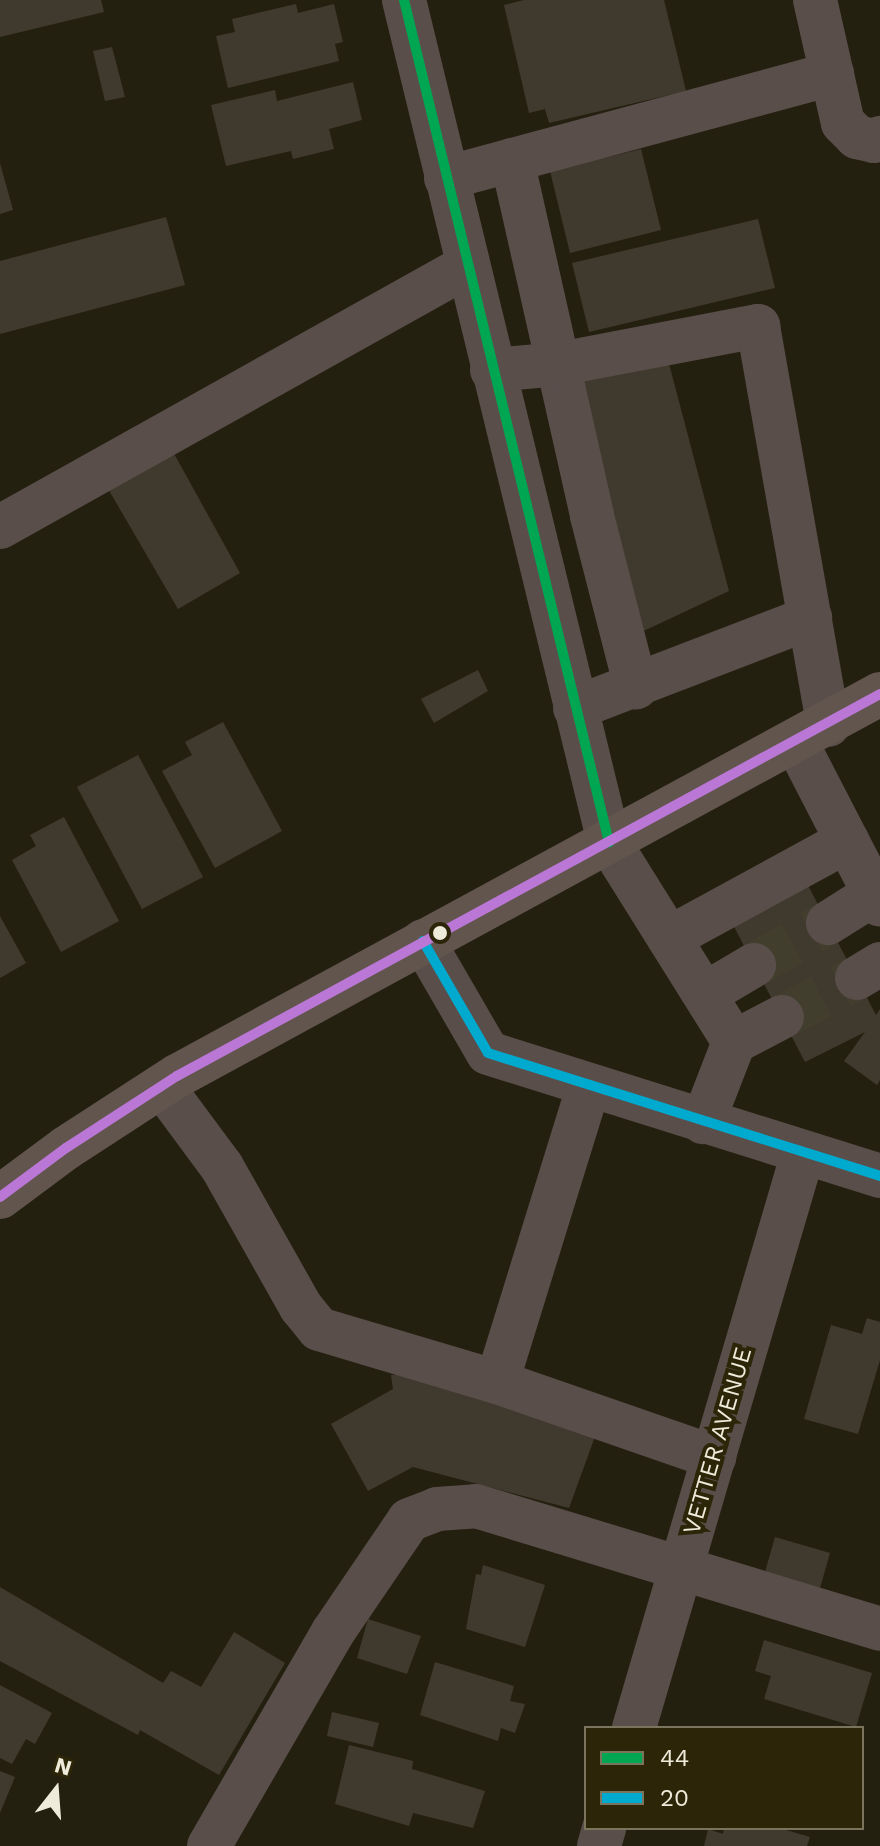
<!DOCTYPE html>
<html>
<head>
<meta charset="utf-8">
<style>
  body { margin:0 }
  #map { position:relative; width:880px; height:1846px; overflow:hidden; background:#242010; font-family:"Work Sans",sans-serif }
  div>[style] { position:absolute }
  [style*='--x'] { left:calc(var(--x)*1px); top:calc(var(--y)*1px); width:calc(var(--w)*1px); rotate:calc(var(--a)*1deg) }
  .building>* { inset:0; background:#403a2e }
  .minor-tunnel>* { height:44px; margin-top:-22px; transform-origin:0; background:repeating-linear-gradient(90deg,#423e2e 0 44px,transparent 0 66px) }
  .minor>* { height:44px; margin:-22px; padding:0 22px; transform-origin:22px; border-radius:22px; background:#594e4a }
  .major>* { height:44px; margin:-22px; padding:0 22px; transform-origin:22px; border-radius:22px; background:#62554e }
  .bus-1>* { height:10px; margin:-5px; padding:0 5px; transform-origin:5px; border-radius:5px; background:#00a651 }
  .bus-2>* { height:10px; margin:-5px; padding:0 5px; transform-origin:5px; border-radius:5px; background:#00a9ce }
  .bus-3>* { height:10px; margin:-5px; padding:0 5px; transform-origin:5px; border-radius:5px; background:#ba77d6 }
  .dots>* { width:22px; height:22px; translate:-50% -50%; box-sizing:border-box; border:4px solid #2c2508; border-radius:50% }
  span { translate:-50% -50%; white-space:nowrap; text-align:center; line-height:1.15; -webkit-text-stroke:8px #2c2508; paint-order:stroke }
  .street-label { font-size:24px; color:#efebda }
  .legend { position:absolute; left:584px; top:1726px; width:280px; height:104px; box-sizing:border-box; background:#2c2508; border:2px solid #7a745c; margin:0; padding:10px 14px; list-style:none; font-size:24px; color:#efebda }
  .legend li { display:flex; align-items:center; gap:16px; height:40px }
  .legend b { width:40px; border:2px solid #7a745c }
  .north { position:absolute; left:16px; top:1750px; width:80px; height:80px; -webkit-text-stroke:6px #2c2508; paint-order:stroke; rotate:17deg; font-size:22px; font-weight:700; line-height:32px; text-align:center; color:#efebda }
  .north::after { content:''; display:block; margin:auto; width:28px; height:36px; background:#efebda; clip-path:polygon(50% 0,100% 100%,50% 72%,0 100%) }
</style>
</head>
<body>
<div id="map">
  <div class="building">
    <i style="clip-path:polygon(0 0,101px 0,104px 12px,0 37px)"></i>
    <i style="clip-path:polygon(524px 0,664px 0,686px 91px,549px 123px,545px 109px,529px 113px,504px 5px)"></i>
    <i style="clip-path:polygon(296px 4px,298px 13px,334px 4px,343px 42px,335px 44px,339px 61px,228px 88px,216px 36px,235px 32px,232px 19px)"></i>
    <i style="clip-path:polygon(112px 47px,125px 97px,105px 101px,93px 51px)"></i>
    <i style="clip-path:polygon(353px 82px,362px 120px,329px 129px,334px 149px,293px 159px,291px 151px,226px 166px,211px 105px,275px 90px,277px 101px)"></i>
    <i style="clip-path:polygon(641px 149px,661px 230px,570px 253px,550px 171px)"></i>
    <i style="clip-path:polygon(0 163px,13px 210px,0 214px)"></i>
    <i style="clip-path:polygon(166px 217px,185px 285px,0 334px,0 261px)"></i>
    <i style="clip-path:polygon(758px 219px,775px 288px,589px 332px,572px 263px)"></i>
    <i style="clip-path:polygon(668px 360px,729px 591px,635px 635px,577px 381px)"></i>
    <i style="clip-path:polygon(172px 450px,240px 573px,178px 609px,107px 487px)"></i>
    <i style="clip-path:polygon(478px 670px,488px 691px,434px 723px,421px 699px)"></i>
    <i style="clip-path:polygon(223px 722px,282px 831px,215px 868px,162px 771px,192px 755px,185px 742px)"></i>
    <i style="clip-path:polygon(138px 755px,203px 877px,142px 909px,77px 787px)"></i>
    <i style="clip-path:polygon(64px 817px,119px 921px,61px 952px,12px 860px,36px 846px,30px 835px)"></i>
    <i style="clip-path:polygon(803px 876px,876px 1015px,880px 1009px,880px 1080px,877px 1085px,844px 1061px,865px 1032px,805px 1062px,729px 917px)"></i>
    <i style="clip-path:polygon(0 916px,26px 963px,0 978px)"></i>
    <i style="clip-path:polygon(867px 1318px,880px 1322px,880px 1360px,858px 1434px,804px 1419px,831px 1325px,862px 1334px)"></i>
    <i style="clip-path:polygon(441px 1371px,597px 1431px,569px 1508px,413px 1467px,368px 1491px,331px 1424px,393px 1389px,391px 1375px)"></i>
    <i style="clip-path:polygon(775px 1537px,830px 1553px,820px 1588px,765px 1572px)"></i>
    <i style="clip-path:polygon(483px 1565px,545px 1585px,525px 1647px,466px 1629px,476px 1574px,481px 1575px)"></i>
    <i style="clip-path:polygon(0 1587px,163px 1683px,171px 1671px,201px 1687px,234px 1632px,285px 1663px,219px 1775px,140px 1730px,138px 1735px,0 1661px)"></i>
    <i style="clip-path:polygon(368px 1619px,421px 1636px,407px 1674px,357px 1658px)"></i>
    <i style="clip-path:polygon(764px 1640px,872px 1673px,856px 1727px,764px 1699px,771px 1676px,755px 1671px)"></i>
    <i style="clip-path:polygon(435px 1662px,514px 1686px,510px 1701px,525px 1704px,515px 1733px,501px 1728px,498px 1741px,420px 1715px)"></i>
    <i style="clip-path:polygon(0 1685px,52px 1713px,35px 1744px,26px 1739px,12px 1764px,0 1758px)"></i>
    <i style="clip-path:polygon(332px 1712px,379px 1723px,373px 1747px,327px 1736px)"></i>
    <i style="clip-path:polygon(349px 1745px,413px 1761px,412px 1769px,485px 1791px,473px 1828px,413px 1813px,409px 1826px,335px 1804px)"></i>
    <i style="clip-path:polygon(0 1771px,15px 1777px,0 1813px)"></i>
    <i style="clip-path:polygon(724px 1828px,779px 1828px,810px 1837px,807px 1846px,704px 1846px,708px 1829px,723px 1834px)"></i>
  </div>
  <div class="minor-tunnel">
    <i style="--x:754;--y:965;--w:85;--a:-29.6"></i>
    <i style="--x:782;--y:1017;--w:85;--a:-27.5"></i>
  </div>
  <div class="minor">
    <i style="--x:404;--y:0;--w:867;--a:76.32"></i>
    <i style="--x:609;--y:842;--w:236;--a:58"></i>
    <i style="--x:734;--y:1042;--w:86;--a:111.2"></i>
    <i style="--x:815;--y:0;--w:126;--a:77.2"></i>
    <i style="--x:843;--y:123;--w:20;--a:45"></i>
    <i style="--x:857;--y:137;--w:17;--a:13"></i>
    <i style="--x:874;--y:141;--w:7;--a:-27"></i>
    <i style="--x:512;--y:160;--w:365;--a:77.3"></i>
    <i style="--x:592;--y:516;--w:177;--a:75.6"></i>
    <i style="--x:446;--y:178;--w:400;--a:-15.1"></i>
    <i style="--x:492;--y:370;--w:67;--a:-5.1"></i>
    <i style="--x:559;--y:364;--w:203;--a:-10.8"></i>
    <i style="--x:758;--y:326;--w:405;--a:80"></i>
    <i style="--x:0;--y:527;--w:535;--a:-29.2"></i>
    <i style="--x:575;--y:708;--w:252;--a:-21"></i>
    <i style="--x:796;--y:742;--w:183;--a:62.7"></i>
    <i style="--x:828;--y:923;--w:54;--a:-32.2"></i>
    <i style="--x:669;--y:938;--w:203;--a:-28.6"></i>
    <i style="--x:423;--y:941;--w:129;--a:59.9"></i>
    <i style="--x:488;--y:1053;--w:411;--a:17.4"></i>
    <i style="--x:857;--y:978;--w:27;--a:-31"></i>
    <i style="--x:705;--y:994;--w:57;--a:-30.6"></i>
    <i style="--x:734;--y:1042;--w:54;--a:-27.5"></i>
    <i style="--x:162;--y:1086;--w:101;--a:53.5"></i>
    <i style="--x:222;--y:1167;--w:161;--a:60.6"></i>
    <i style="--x:301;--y:1307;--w:28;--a:51"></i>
    <i style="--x:319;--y:1329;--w:186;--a:16.6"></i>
    <i style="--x:497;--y:1382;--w:230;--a:19.1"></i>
    <i style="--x:497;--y:1382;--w:311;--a:-72.8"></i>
    <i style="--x:634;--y:1728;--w:599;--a:-73.62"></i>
    <i style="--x:209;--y:1846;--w:247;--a:-59.9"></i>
    <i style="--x:333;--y:1632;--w:135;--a:-55.8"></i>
    <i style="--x:409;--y:1520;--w:30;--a:-21"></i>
    <i style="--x:437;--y:1509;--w:39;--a:-4"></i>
    <i style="--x:476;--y:1506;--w:422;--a:16.9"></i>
    <i style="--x:599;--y:1846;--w:19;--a:-74"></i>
  </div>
  <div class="major">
    <i style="--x:0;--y:1197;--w:82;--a:-36.6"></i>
    <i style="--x:66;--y:1148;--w:132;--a:-33"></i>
    <i style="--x:177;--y:1076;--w:800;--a:-28.52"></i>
  </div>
  <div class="bus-1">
    <i style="--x:404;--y:0;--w:867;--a:76.32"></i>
  </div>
  <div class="bus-2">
    <i style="--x:423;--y:941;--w:129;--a:59.9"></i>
    <i style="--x:488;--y:1053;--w:411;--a:17.4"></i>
  </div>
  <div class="bus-3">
    <i style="--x:0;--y:1197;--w:82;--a:-36.6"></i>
    <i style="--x:66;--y:1148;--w:132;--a:-33"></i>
    <i style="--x:177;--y:1076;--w:800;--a:-28.52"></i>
  </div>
  <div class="dots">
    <i style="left:440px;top:933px;background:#efebda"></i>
  </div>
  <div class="street-label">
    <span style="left:718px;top:1441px;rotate:-74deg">VETTER AVENUE</span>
  </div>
  <ul class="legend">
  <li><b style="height:10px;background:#00a651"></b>44</li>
  <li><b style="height:10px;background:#00a9ce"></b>20</li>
  </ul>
  <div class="north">N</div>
</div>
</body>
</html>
